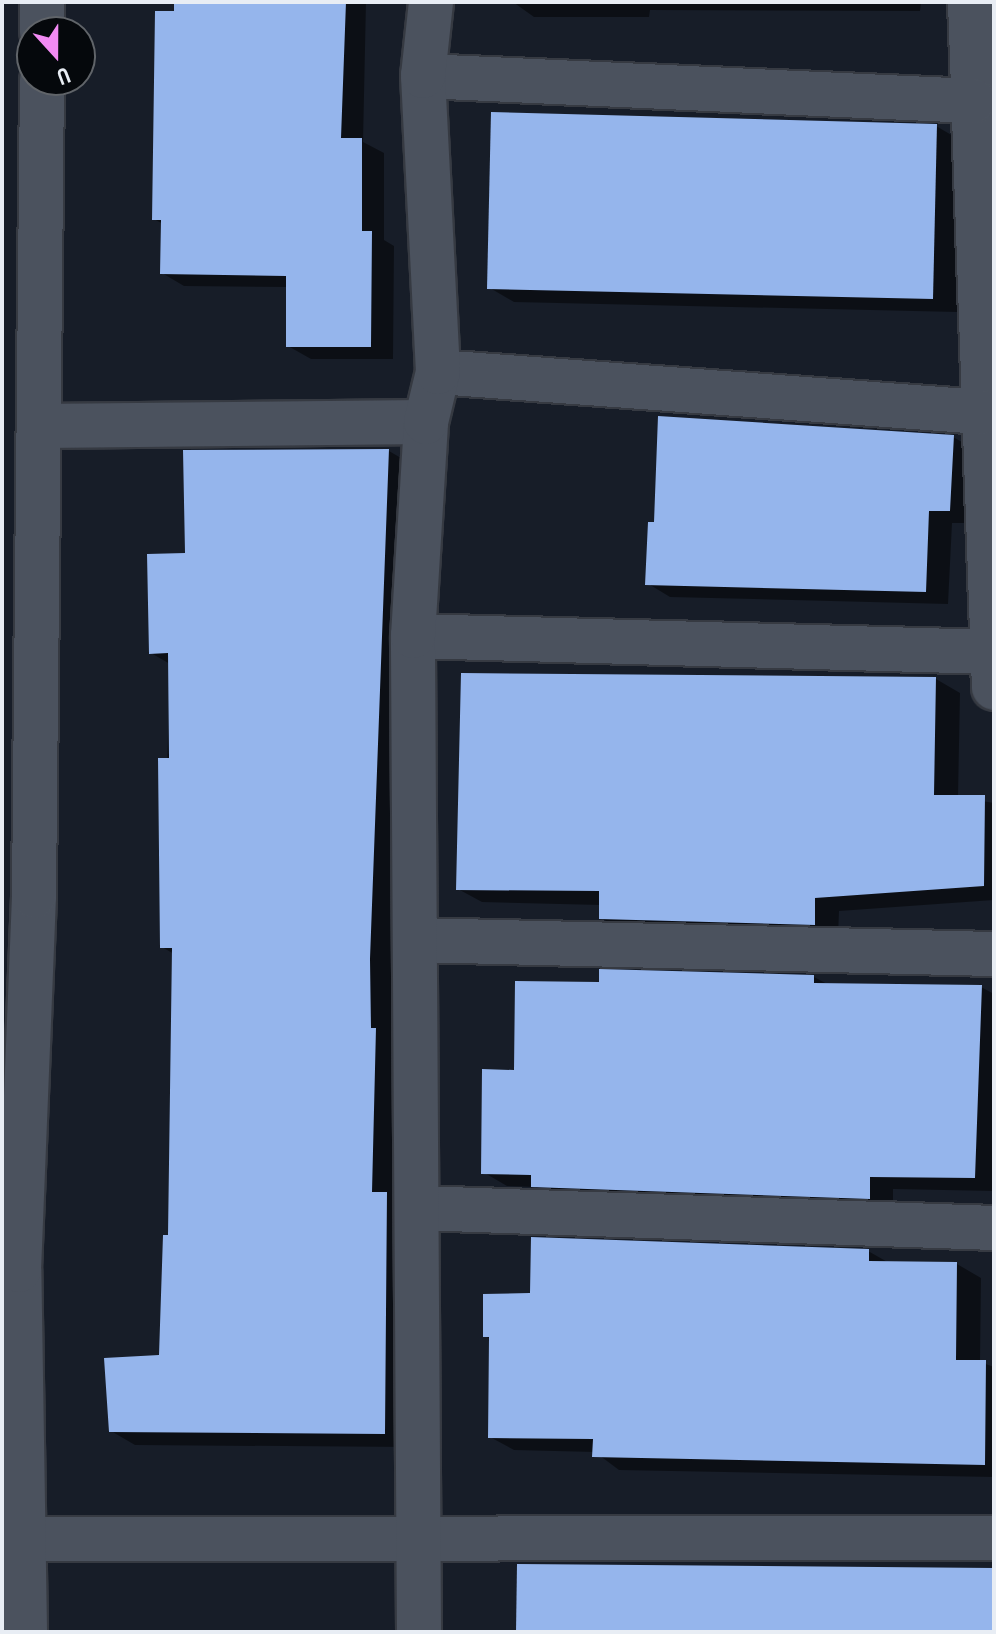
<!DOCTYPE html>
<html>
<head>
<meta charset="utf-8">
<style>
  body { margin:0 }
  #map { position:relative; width:996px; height:1634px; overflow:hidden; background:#171d28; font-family:"PT Sans Narrow",sans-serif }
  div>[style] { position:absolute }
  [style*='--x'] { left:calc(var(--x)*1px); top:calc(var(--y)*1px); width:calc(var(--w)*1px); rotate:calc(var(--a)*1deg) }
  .shadow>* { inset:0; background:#0007 }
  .building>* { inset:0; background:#95b5ec }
  .roads { filter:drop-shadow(2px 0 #363a42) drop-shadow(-2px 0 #363a42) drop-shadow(0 2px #363a42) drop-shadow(0 -2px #363a42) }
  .street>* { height:44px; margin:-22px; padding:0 22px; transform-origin:22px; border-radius:22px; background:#4b525e }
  span { translate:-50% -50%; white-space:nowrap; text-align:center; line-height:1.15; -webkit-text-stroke:8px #05080c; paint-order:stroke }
  .frame { position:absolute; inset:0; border:4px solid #e8edf4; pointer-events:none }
  .north { position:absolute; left:16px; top:16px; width:80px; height:80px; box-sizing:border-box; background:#05080c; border:2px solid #606469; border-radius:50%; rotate:159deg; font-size:22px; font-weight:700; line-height:32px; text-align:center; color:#e8edf4 }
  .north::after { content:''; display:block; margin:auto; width:28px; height:36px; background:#f28af3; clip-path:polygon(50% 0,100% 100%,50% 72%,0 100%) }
</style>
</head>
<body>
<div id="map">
  <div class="shadow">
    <i style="clip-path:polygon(176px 2px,366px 2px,363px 142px,384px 153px,384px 240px,394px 246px,393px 359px,311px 359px,288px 346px,288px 287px,184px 286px,162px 273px,163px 224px,154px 219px)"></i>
    <i style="clip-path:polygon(513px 2px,921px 2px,920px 11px,650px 10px,649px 17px,534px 17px)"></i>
    <i style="clip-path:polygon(936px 126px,960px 140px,957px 312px,514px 302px,490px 288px)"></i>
    <i style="clip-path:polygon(953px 437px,976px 450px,973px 523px,952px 523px,948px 604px,670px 597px,647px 583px,656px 524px)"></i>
    <i style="clip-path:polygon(389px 451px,413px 465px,408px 1447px,135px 1445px,111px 1431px,161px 1356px,170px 1237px,174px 954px,162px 947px,170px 664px,151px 653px,187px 555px)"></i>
    <i style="clip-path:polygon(936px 679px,960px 693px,958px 797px,994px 803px,994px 900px,839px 911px,838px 937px,625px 932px,601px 918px,601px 905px,482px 902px,458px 889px)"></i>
    <i style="clip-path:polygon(814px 977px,829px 985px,981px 987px,994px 994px,994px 1191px,893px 1189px,893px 1211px,557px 1200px,535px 1187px,507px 1186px,483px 1172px,516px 1072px,601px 984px)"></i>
    <i style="clip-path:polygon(868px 1251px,891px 1264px,957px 1264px,981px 1278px,980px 1362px,994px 1367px,994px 1477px,619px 1470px,595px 1452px,514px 1450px,490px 1437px,491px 1339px,485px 1336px,532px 1295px)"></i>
  </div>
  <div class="building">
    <i style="clip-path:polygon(174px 2px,346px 2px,341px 138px,362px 138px,362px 231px,372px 231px,371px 347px,286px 347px,286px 276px,160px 274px,161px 220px,152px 220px,155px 11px,174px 11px)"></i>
    <i style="clip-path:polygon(491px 112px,937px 124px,933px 299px,487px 289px)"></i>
    <i style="clip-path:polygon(658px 416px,954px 435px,950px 511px,929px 511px,926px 592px,645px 585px,648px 522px,654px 522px)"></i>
    <i style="clip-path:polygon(389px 449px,370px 959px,371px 1028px,376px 1028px,372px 1192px,387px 1192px,385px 1434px,109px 1432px,104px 1358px,159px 1355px,163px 1235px,168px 1235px,172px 948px,160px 948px,158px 758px,169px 758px,168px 653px,149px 654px,147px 554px,185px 553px,183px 450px)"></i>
    <i style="clip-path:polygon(461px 673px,936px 677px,934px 795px,985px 795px,984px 886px,815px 898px,815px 925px,599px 919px,599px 891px,456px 890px)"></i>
    <i style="clip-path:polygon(599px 969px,814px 975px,814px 983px,982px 985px,975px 1178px,870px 1177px,870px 1199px,531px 1187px,531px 1175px,481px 1174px,482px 1069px,514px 1070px,515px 981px,599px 982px)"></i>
    <i style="clip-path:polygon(531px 1237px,869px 1249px,869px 1261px,957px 1262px,956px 1360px,986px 1360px,985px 1465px,592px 1457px,593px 1439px,488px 1438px,489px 1337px,483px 1337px,483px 1294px,530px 1293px)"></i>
    <i style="clip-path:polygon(517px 1564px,994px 1568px,994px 1632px,516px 1632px)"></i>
  </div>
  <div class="roads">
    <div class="street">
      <i style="--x:42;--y:2;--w:30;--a:90"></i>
      <i style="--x:970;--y:2;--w:686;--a:88"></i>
      <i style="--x:423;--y:76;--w:551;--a:2.6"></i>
      <i style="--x:438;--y:372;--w:545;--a:4.21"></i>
      <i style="--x:40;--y:426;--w:386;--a:-0.6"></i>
      <i style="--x:413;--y:636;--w:580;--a:1.58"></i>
      <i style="--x:416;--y:940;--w:578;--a:1.39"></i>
      <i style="--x:419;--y:1208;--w:575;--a:1.99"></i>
      <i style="--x:24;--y:1539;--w:970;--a:-0.06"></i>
      <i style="--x:25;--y:1632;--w:362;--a:-90.9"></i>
      <i style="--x:19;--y:1270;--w:374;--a:-87.7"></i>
      <i style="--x:34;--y:896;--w:816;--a:-89.44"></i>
      <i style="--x:419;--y:1632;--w:996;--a:-90.35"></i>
      <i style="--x:413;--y:636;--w:214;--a:-86.5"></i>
      <i style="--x:426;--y:422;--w:51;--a:-76.5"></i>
      <i style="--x:438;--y:372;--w:296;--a:-92.9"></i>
      <i style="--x:423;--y:76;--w:74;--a:-83.8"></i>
    </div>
  </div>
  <div class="frame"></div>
  <div class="north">U</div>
</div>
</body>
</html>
